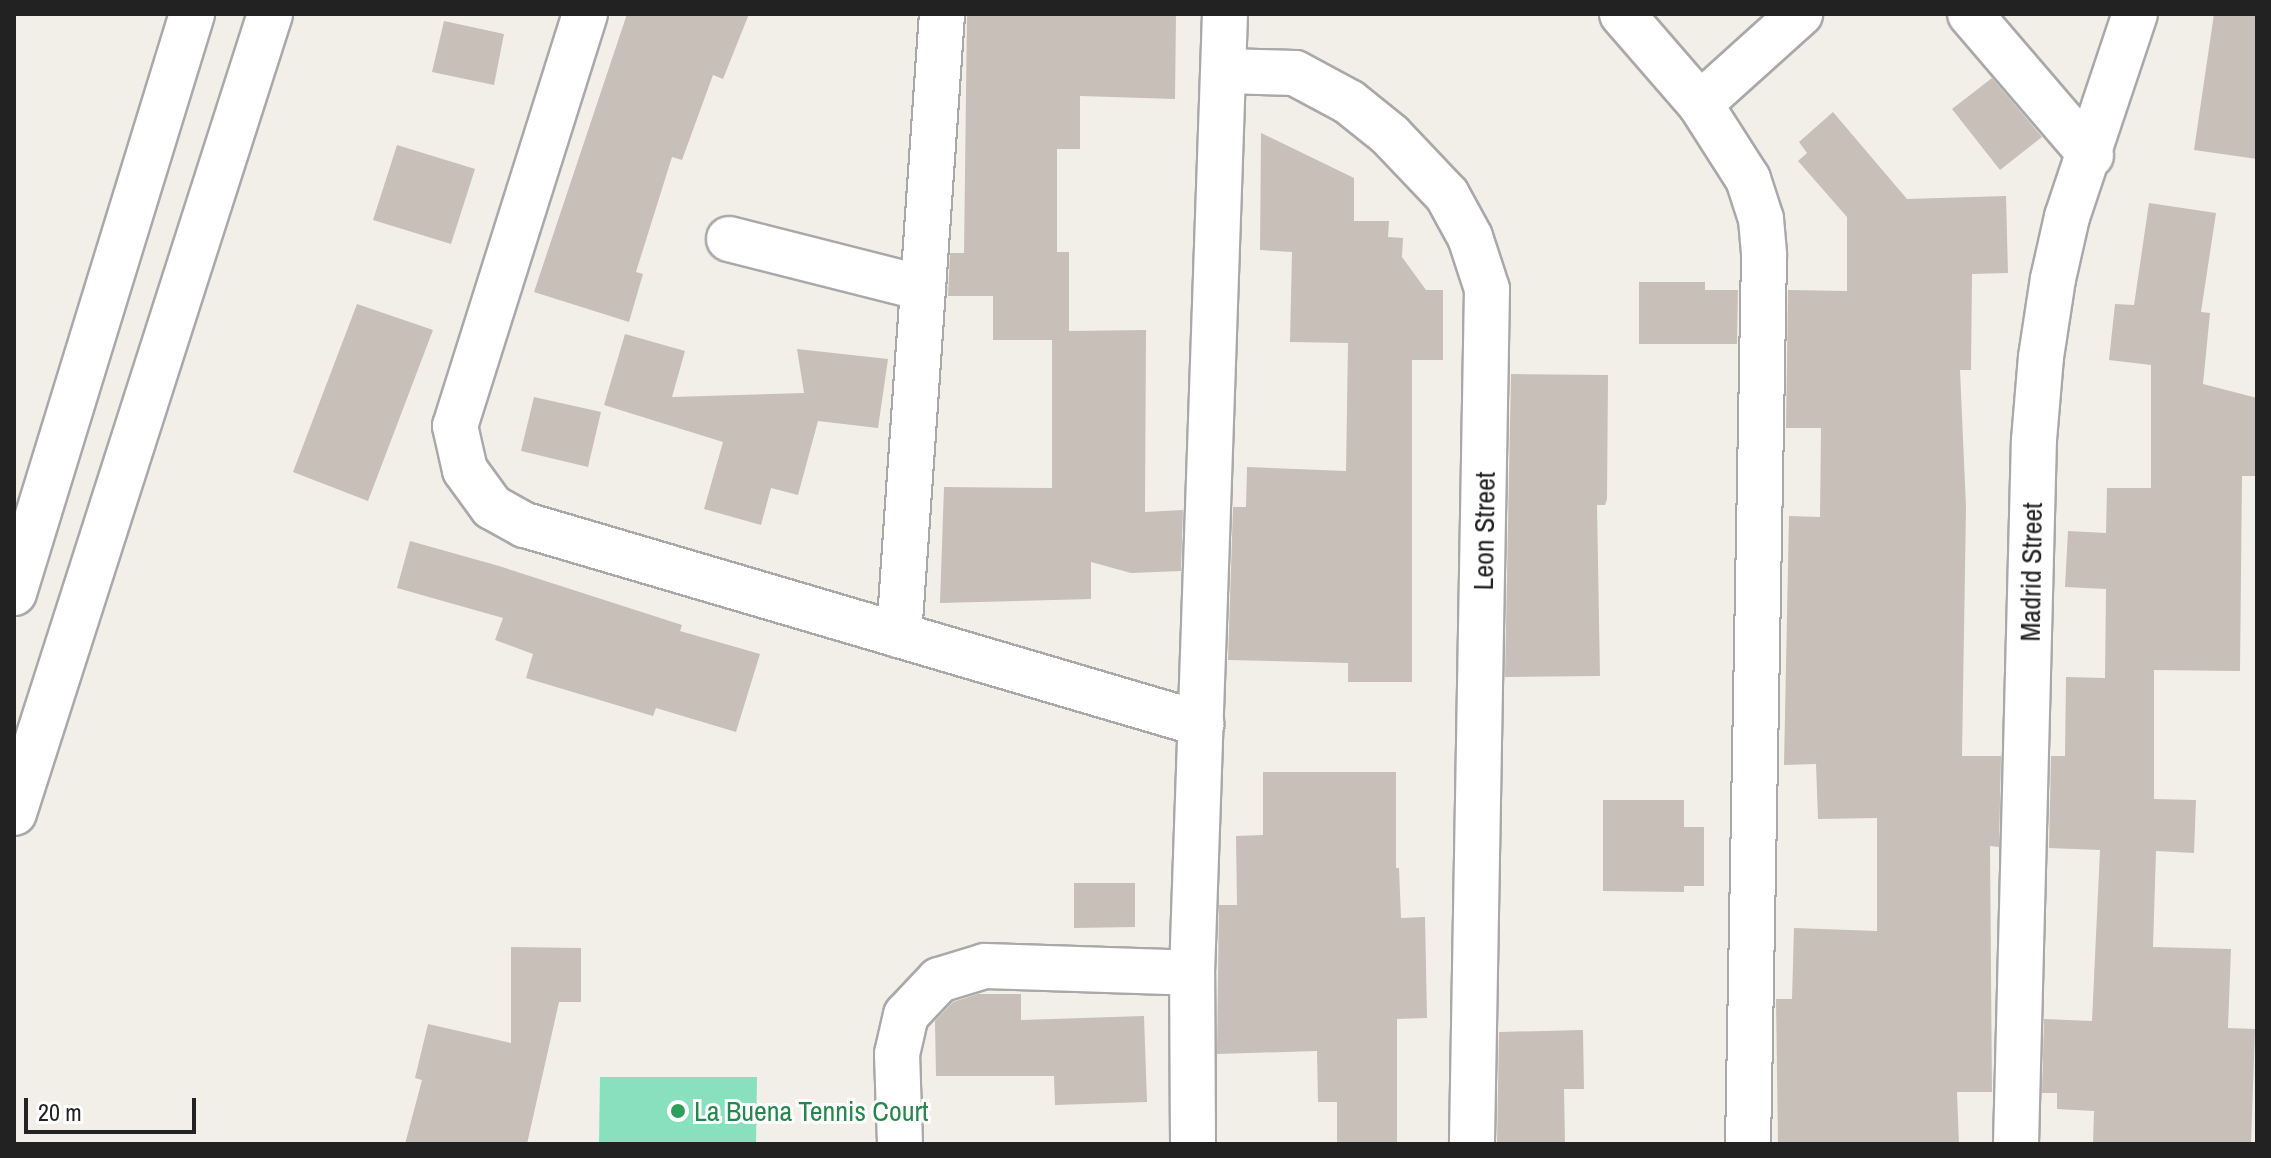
<!DOCTYPE html>
<html>
<head>
<meta charset="utf-8">
<style>
  body { margin:0 }
  #map { position:relative; width:2271px; height:1158px; overflow:hidden; background:#f2efe9; font-family:"Archivo Narrow",sans-serif }
  div>[style] { position:absolute }
  [style*='--x'] { left:calc(var(--x)*1px); top:calc(var(--y)*1px); width:calc(var(--w)*1px); rotate:calc(var(--a)*1deg) }
  .pitch>* { inset:0; background:#88e0be }
  .building>* { inset:0; background:#c7bfb8 }
  .roads { filter:drop-shadow(2px 0 #a9a9a9) drop-shadow(-2px 0 #a9a9a9) drop-shadow(0 2px #a9a9a9) drop-shadow(0 -2px #a9a9a9) }
  .minor>* { height:44px; margin:-22px; padding:0 22px; transform-origin:22px; border-radius:22px; background:#fff }
  .tertiary>* { height:44px; margin:-22px; padding:0 22px; transform-origin:22px; border-radius:22px; background:#fff }
  .dots>* { width:22px; height:22px; translate:-50% -50%; box-sizing:border-box; border:4px solid #fff; border-radius:50% }
  span { translate:-50% -50%; white-space:nowrap; text-align:center; line-height:1.15; -webkit-text-stroke:6px #fff; paint-order:stroke }
  .street-label { font-size:28px; color:#222 }
  .leisure-label { font-size:28px; color:#27864d }
  .left { translate:0 -50%; text-align:left }
  .frame { position:absolute; inset:0; border:16px solid #222; pointer-events:none }
  .scale { position:absolute; left:24px; top:1098px; width:172px; height:36px; box-sizing:border-box; border:4px solid #222; border-top:0; padding-left:10px; font-size:24px; line-height:28px; white-space:nowrap; color:#222; -webkit-text-stroke:6px #fff; paint-order:stroke }
</style>
</head>
<body>
<div id="map">
  <div class="pitch">
    <i style="clip-path:polygon(600px 1077px,757px 1077px,756px 1144px,599px 1144px)"></i>
  </div>
  <div class="building">
    <i style="clip-path:polygon(627px 14px,749px 14px,723px 79px,713px 75px,682px 160px,672px 157px,636px 272px,643px 274px,629px 322px,534px 292px)"></i>
    <i style="clip-path:polygon(967px 14px,1176px 14px,1175px 99px,1080px 96px,1080px 149px,1057px 149px,1057px 252px,1069px 252px,1069px 331px,1146px 330px,1145px 512px,1183px 510px,1181px 571px,1131px 573px,1091px 562px,1091px 599px,940px 603px,944px 487px,1052px 488px,1052px 340px,993px 340px,993px 296px,948px 296px,950px 253px,964px 253px)"></i>
    <i style="clip-path:polygon(2214px 14px,2257px 14px,2257px 159px,2194px 150px)"></i>
    <i style="clip-path:polygon(444px 21px,504px 34px,494px 85px,432px 72px)"></i>
    <i style="clip-path:polygon(1992px 78px,2042px 137px,2000px 170px,1952px 109px)"></i>
    <i style="clip-path:polygon(1833px 112px,1907px 199px,2006px 196px,2008px 273px,1972px 274px,1971px 370px,1960px 370px,1966px 507px,1962px 756px,2001px 756px,1999px 847px,1990px 846px,1992px 1092px,1957px 1092px,1959px 1144px,1778px 1144px,1776px 999px,1792px 999px,1794px 928px,1877px 931px,1877px 818px,1818px 819px,1816px 764px,1784px 765px,1789px 516px,1820px 517px,1821px 428px,1786px 428px,1788px 290px,1847px 291px,1847px 217px,1798px 161px,1807px 153px,1799px 142px)"></i>
    <i style="clip-path:polygon(1261px 133px,1354px 178px,1354px 221px,1389px 221px,1388px 237px,1403px 238px,1402px 257px,1426px 290px,1443px 290px,1443px 360px,1412px 360px,1412px 682px,1348px 682px,1348px 663px,1228px 660px,1233px 507px,1246px 507px,1247px 467px,1346px 471px,1348px 343px,1290px 342px,1292px 252px,1260px 250px)"></i>
    <i style="clip-path:polygon(397px 145px,475px 169px,451px 244px,373px 220px)"></i>
    <i style="clip-path:polygon(2149px 203px,2216px 213px,2201px 312px,2210px 313px,2203px 384px,2257px 398px,2257px 476px,2242px 476px,2240px 671px,2154px 670px,2154px 799px,2196px 800px,2194px 853px,2156px 851px,2153px 947px,2231px 949px,2228px 1028px,2255px 1029px,2251px 1144px,2093px 1144px,2094px 1111px,2057px 1109px,2057px 1093px,2042px 1093px,2044px 1019px,2092px 1021px,2100px 850px,2049px 848px,2051px 756px,2065px 756px,2066px 677px,2105px 678px,2106px 589px,2065px 587px,2068px 531px,2106px 533px,2107px 488px,2151px 488px,2151px 365px,2109px 360px,2115px 304px,2134px 305px)"></i>
    <i style="clip-path:polygon(1639px 282px,1705px 282px,1705px 290px,1738px 290px,1737px 344px,1639px 344px)"></i>
    <i style="clip-path:polygon(357px 304px,433px 330px,368px 501px,293px 472px)"></i>
    <i style="clip-path:polygon(625px 334px,685px 351px,672px 397px,804px 393px,797px 349px,888px 359px,878px 428px,818px 421px,798px 495px,771px 488px,761px 525px,704px 509px,723px 442px,604px 405px)"></i>
    <i style="clip-path:polygon(1511px 374px,1608px 375px,1607px 499px,1605px 505px,1597px 505px,1600px 676px,1505px 677px)"></i>
    <i style="clip-path:polygon(534px 397px,601px 412px,588px 467px,521px 451px)"></i>
    <i style="clip-path:polygon(410px 541px,499px 566px,682px 625px,680px 631px,760px 654px,736px 732px,656px 708px,653px 716px,526px 678px,533px 654px,495px 640px,503px 618px,397px 588px)"></i>
    <i style="clip-path:polygon(1263px 772px,1396px 772px,1396px 868px,1399px 868px,1401px 918px,1425px 917px,1427px 1018px,1397px 1019px,1397px 1144px,1337px 1144px,1337px 1102px,1318px 1102px,1317px 1051px,1217px 1054px,1219px 905px,1237px 905px,1236px 836px,1263px 835px)"></i>
    <i style="clip-path:polygon(1603px 800px,1684px 800px,1684px 827px,1704px 827px,1704px 886px,1684px 886px,1684px 892px,1603px 891px)"></i>
    <i style="clip-path:polygon(1074px 883px,1135px 883px,1135px 927px,1074px 928px)"></i>
    <i style="clip-path:polygon(511px 947px,581px 948px,581px 1002px,559px 1002px,527px 1144px,405px 1144px,422px 1080px,415px 1078px,428px 1024px,511px 1043px)"></i>
    <i style="clip-path:polygon(978px 994px,1021px 994px,1021px 1020px,1144px 1016px,1147px 1102px,1055px 1105px,1054px 1076px,936px 1076px,935px 1021px,953px 1002px)"></i>
    <i style="clip-path:polygon(1583px 1030px,1584px 1089px,1564px 1089px,1565px 1144px,1497px 1144px,1499px 1032px)"></i>
  </div>
  <div class="roads">
    <div class="minor">
      <i style="--x:585;--y:14;--w:432;--a:107.5"></i>
      <i style="--x:455;--y:426;--w:45;--a:77.2"></i>
      <i style="--x:465;--y:470;--w:46;--a:53.9"></i>
      <i style="--x:492;--y:507;--w:38;--a:29"></i>
      <i style="--x:525;--y:525;--w:705;--a:16.4"></i>
      <i style="--x:1622;--y:14;--w:119;--a:49.1"></i>
      <i style="--x:1700;--y:104;--w:89;--a:57.4"></i>
      <i style="--x:1748;--y:179;--w:42;--a:72"></i>
      <i style="--x:1761;--y:219;--w:37;--a:85"></i>
      <i style="--x:1764;--y:256;--w:888;--a:91.03"></i>
      <i style="--x:1970;--y:14;--w:186;--a:49.4"></i>
      <i style="--x:1224;--y:71;--w:71;--a:1.6"></i>
      <i style="--x:1295;--y:73;--w:61;--a:28.2"></i>
      <i style="--x:1349;--y:102;--w:53;--a:38.8"></i>
      <i style="--x:1390;--y:135;--w:83;--a:46.5"></i>
      <i style="--x:1447;--y:195;--w:48;--a:61.3"></i>
      <i style="--x:1470;--y:237;--w:55;--a:71.9"></i>
      <i style="--x:1487;--y:289;--w:855;--a:91.01"></i>
      <i style="--x:1700;--y:104;--w:135;--a:-42"></i>
      <i style="--x:729;--y:239;--w:200;--a:14.2"></i>
      <i style="--x:899;--y:635;--w:622;--a:-86.04"></i>
      <i style="--x:900;--y:1144;--w:90;--a:-91.9"></i>
      <i style="--x:897;--y:1054;--w:40;--a:-77"></i>
      <i style="--x:906;--y:1015;--w:48;--a:-46.7"></i>
      <i style="--x:939;--y:980;--w:48;--a:-16.9"></i>
      <i style="--x:985;--y:966;--w:207;--a:1.9"></i>
      <i style="--x:1193;--y:1144;--w:171;--a:-90.3"></i>
      <i style="--x:1192;--y:973;--w:960;--a:-88.03"></i>
      <i style="--x:2016;--y:1144;--w:704;--a:-88.54"></i>
      <i style="--x:2034;--y:440;--w:83;--a:-85.2"></i>
      <i style="--x:2041;--y:357;--w:79;--a:-81.3"></i>
      <i style="--x:2053;--y:279;--w:64;--a:-77.3"></i>
      <i style="--x:2067;--y:217;--w:214;--a:-71.5"></i>
    </div>
    <div class="tertiary">
      <i style="--x:14;--y:593;--w:606;--a:-72.91"></i>
      <i style="--x:14;--y:813;--w:839;--a:-72.23"></i>
    </div>
  </div>
  <div class="dots">
    <i style="left:678px;top:1111px;background:#2e9e5b"></i>
  </div>
  <div class="street-label">
    <span style="left:1484px;top:531px;rotate:-89deg">Leon Street</span>
    <span style="left:2031px;top:572px;rotate:-89deg">Madrid Street</span>
  </div>
  <div class="leisure-label">
    <span class="left" style="left:694px;top:1111px">La Buena Tennis Court</span>
  </div>
  <div class="frame"></div>
  <div class="scale">20 m</div>
</div>
</body>
</html>
